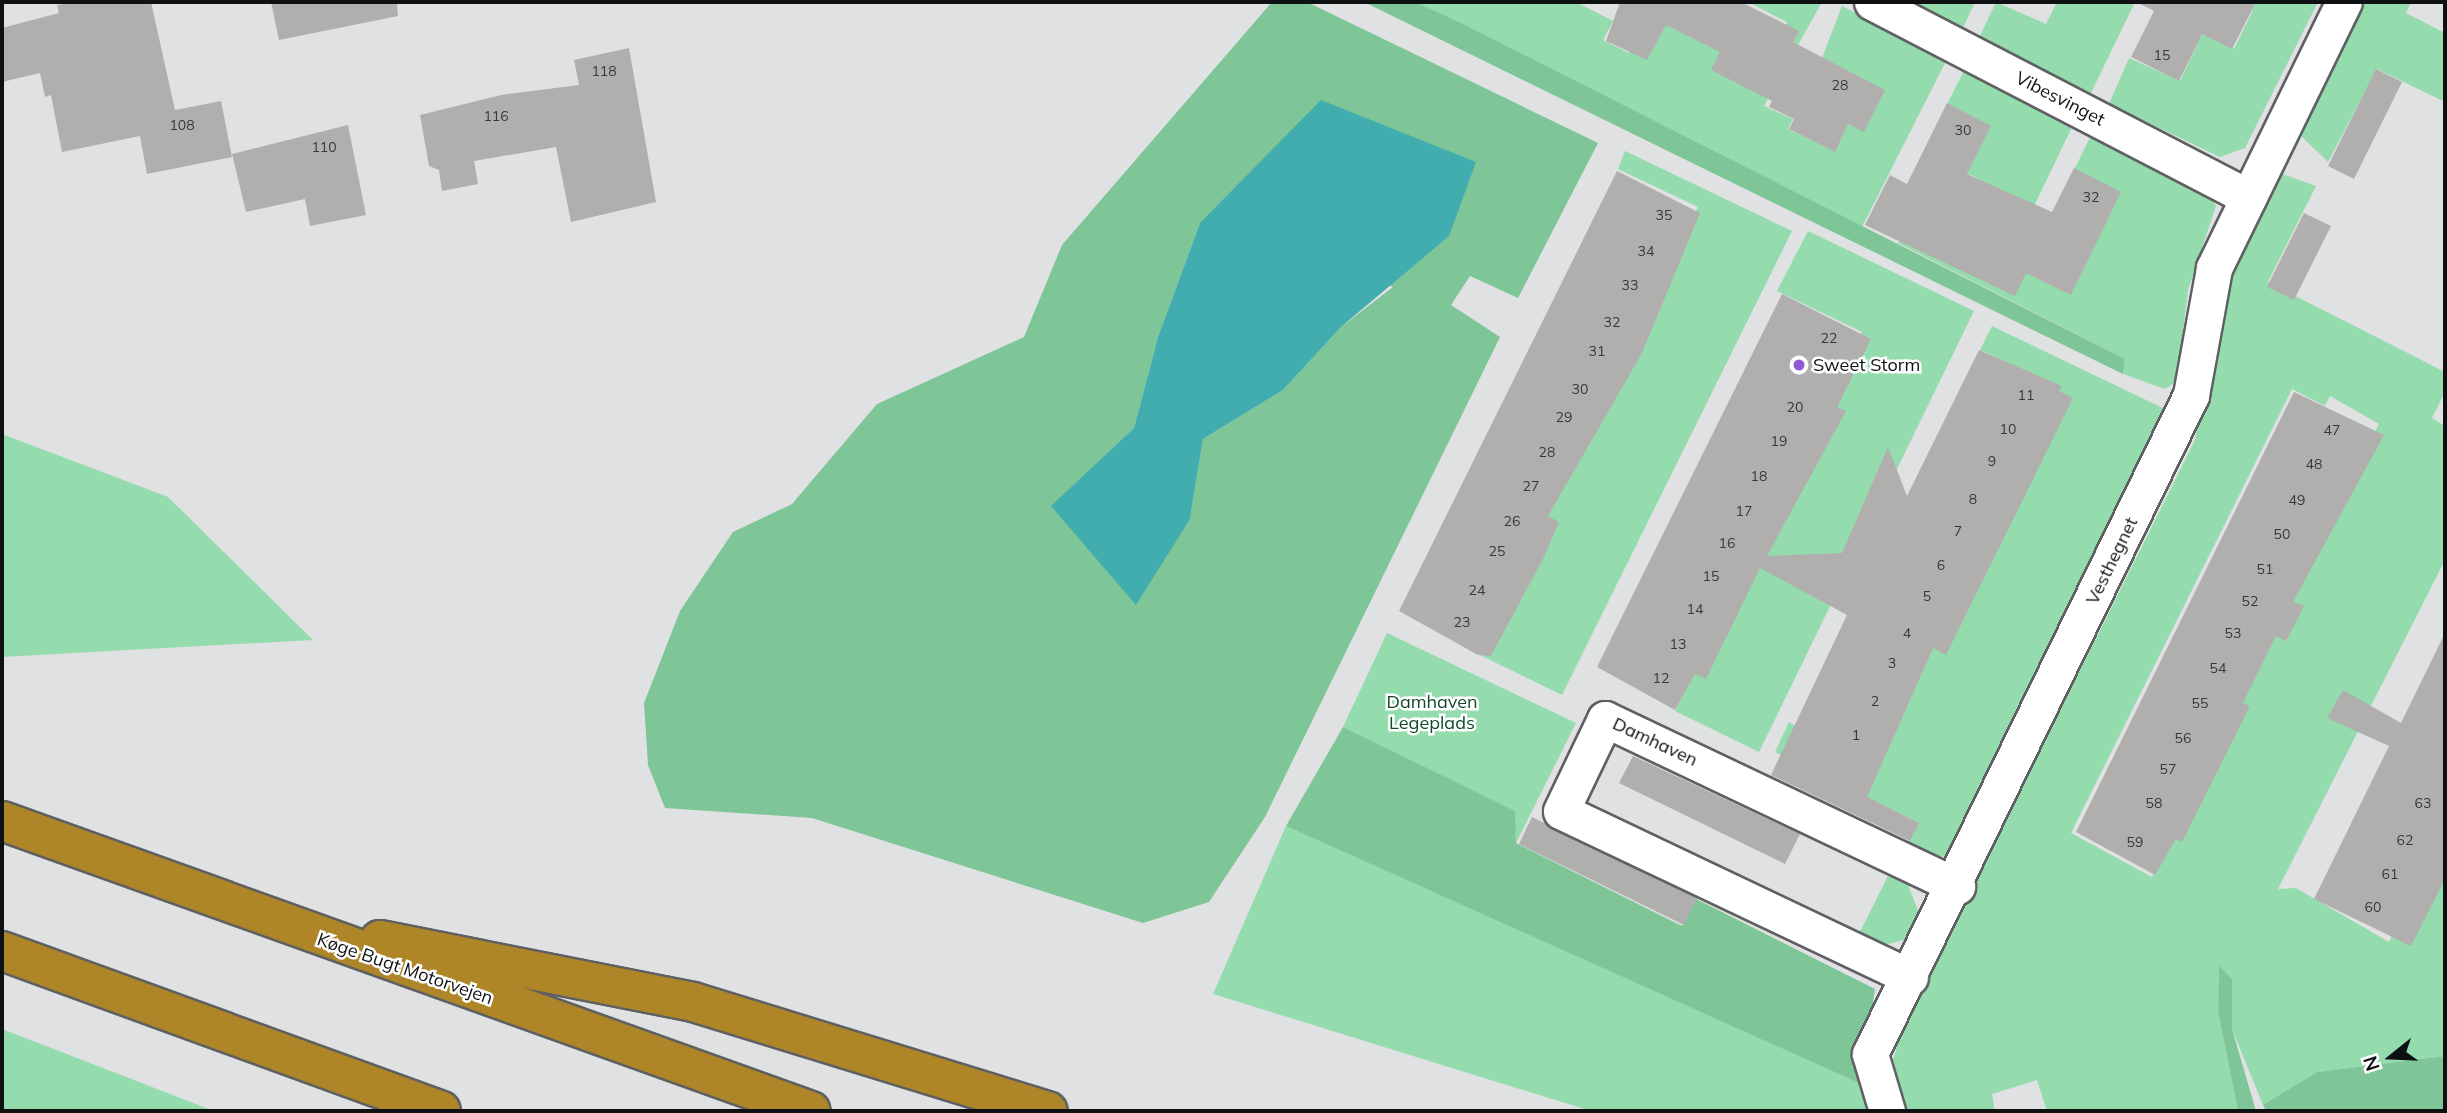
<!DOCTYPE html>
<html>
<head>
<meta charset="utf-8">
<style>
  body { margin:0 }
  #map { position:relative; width:2447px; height:1113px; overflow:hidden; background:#e0e1e3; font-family:Mulish,sans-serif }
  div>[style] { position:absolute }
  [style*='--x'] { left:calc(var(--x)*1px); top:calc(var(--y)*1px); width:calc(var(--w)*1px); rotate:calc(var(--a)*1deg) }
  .green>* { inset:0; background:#94dbad }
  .forest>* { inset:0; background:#7ec597 }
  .water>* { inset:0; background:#41adaf }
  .building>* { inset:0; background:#b1afad }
  .roads { filter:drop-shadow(2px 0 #5f6062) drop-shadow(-2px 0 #5f6062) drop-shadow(0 2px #5f6062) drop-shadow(0 -2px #5f6062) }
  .street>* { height:35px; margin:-17.5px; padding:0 17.5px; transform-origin:17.5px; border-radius:17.5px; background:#fff }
  .highway>* { height:38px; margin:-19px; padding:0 19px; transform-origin:19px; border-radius:19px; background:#af8627 }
  .dots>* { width:19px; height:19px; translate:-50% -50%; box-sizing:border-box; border:4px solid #fff; border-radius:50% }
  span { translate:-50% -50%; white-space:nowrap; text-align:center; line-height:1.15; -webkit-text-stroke:5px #fff; paint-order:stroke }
  .number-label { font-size:14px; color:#383838 }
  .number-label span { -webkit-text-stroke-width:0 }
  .street-label { font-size:18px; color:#0f1011 }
  .poi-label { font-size:18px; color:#0f1011 }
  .left { translate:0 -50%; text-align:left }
  .park-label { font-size:18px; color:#11482a }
  .frame { position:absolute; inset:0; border:4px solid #0f1011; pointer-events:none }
  .north { position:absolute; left:2356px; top:1022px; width:70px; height:70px; -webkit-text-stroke:5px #fff; paint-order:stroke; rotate:252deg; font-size:19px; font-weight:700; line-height:28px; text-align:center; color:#0f1011 }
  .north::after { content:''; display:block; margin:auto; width:24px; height:32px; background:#0f1011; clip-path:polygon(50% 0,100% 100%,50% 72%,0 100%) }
</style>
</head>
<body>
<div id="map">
  <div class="green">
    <i style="clip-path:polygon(1415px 2px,1576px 2px,1613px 21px,1603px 40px,1629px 53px,1661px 19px,1762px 72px,1787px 22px,1748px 2px,1822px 2px,1764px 106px,1793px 119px,1788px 129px,1834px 151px,1822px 58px,1842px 6px,1947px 59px,1862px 227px)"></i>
    <i style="clip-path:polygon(1903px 2px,1975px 2px,1961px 32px)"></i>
    <i style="clip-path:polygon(1996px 2px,2046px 24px,2057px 2px,2135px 2px,2091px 93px,1979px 38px)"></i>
    <i style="clip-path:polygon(2236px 2px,2318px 2px,2245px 148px,2220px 157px,2109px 104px,2129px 58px,2180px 81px,2202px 34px,2234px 49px,2253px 10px)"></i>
    <i style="clip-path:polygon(2360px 2px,2411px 2px,2406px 13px,2445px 33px,2445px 102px,2377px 69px,2328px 162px,2297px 132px)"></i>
    <i style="clip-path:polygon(1965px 69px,2074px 123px,1997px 283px,2015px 292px,2094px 129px,2204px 185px,2216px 206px,2188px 290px,2177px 381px,2165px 389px,2123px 374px,2125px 359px,1898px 243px,1919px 204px,1991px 185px,1965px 172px,1946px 106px)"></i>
    <i style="clip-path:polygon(1625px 151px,1792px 231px,1562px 695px,1478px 654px,1698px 207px,1618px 169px)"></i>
    <i style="clip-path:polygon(evenodd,2274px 171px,2316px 186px,2268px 282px,2445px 372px,2445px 392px,2432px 418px,2445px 426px,2445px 560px,2278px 889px,2296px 888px,2389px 942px,2445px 828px,2445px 1056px,2317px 1072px,2263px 1105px,2232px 1029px,2232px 979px,2219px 967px,2218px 1012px,2238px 1111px,2047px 1111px,2037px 1080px,1992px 1094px,1995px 1111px,1907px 1111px,1893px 1060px,1903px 1026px,2195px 440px,2229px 277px,2274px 171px,2292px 389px,2325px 406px,2330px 396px,2379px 424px,2152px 877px,2071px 833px,2292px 389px)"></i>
    <i style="clip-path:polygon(1808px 231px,1974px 311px,1759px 752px,1675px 711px,1862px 332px,1777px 291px)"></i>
    <i style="clip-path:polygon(1992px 326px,2167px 410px,1954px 844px,1947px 855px,1923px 860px,1906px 849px,1915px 821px,1775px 752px,1789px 722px,1819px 741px,2060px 386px,1980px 350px)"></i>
    <i style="clip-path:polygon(2px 434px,168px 497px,313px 640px,2px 657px)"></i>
    <i style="clip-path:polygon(1387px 633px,1576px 723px,1516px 843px,1514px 811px,1343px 727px)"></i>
    <i style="clip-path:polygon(1286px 826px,1861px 1084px,1870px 1111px,1591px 1111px,1213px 994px)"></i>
    <i style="clip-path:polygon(1888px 876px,1908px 885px,1919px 913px,1908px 939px,1879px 946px,1857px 938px)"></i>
    <i style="clip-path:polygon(2px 1029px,214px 1111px,2px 1111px)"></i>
  </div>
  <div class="forest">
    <i style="clip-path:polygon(evenodd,1272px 2px,1307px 2px,1598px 143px,1518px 298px,1470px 276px,1451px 305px,1500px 337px,1265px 817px,1209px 902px,1143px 923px,812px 818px,665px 808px,648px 765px,644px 703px,680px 611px,733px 532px,792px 504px,877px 404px,1024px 337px,1062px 245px,1272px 2px,1200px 223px,1393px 287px,1341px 327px,1283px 390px,1203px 439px,1190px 519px,1052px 506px,1134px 428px,1158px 337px,1200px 223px)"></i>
    <i style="clip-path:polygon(1364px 2px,1415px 2px,1463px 24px,2125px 359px,2123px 374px)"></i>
    <i style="clip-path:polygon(1343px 727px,1515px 811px,1516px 843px,1682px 926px,1696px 899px,1875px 989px,1861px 1084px,1286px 826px)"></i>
    <i style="clip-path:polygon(2219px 966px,2232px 979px,2232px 1029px,2256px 1111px,2238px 1111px,2218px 1012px)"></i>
    <i style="clip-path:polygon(2445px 1056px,2445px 1111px,2266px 1111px,2263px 1105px,2317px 1072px)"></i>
  </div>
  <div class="water">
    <i style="clip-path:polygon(1321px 100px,1476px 162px,1449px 236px,1341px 327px,1283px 390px,1203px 439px,1190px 519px,1136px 605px,1051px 506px,1134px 428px,1158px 337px,1200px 223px)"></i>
  </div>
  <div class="building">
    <i style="clip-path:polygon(73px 2px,151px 2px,175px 110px,221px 101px,232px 157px,147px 174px,140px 136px,62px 152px,51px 95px,45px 97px,40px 73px,2px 82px,2px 28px,59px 13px,57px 5px)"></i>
    <i style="clip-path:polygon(271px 2px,397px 2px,398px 16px,279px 40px)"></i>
    <i style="clip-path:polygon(1620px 2px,1741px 2px,1799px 31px,1793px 42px,1885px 90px,1864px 132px,1848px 124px,1835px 152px,1789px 129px,1794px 119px,1769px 107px,1772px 101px,1711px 70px,1720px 52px,1666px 25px,1647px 60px,1606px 41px)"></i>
    <i style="clip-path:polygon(2136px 2px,2256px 2px,2232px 49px,2202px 34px,2179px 81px,2131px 57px,2154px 11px)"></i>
    <i style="clip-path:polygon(629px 48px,656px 202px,571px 222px,556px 147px,474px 161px,478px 184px,442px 191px,439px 170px,429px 166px,420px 115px,501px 95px,579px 85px,574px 60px)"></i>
    <i style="clip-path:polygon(2376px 69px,2402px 82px,2354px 179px,2328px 166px)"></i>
    <i style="clip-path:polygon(1947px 103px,1991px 126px,1967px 174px,2052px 212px,2074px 168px,2121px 192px,2071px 295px,2026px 273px,2015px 296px,1865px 225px,1890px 175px,1907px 184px)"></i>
    <i style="clip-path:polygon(348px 125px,366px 215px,310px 226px,305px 199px,246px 212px,232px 154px)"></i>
    <i style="clip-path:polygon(1617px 171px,1700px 213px,1642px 353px,1548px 516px,1559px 522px,1544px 557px,1491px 656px,1478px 655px,1399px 611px)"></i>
    <i style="clip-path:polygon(2304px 213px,2331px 226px,2294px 300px,2267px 287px)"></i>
    <i style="clip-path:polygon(1782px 294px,1871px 339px,1837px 407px,1846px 411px,1767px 556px,1842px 553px,1888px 447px,1907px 496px,1979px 350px,2062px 386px,2059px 391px,2073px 398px,1946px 655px,1933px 648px,1867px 797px,1919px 823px,1910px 841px,1771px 775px,1847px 615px,1760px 568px,1706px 679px,1695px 674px,1675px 710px,1597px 667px)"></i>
    <i style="clip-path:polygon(2294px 392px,2384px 435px,2293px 602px,2304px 606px,2286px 641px,2276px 636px,2243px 703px,2250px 706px,2182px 842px,2176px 839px,2155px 875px,2076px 832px)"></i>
    <i style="clip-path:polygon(2445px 633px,2445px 879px,2411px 946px,2314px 899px,2389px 746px,2327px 718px,2343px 690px,2401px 723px)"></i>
    <i style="clip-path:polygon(1633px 756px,1800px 834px,1785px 864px,1619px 783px)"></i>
    <i style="clip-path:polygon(1532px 817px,1697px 898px,1684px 925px,1519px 844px)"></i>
  </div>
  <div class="roads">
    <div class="street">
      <i style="--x:1872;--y:2;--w:424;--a:27.4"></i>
      <i style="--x:1910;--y:977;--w:386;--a:-154.6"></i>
      <i style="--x:1561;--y:811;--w:102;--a:-64.4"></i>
      <i style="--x:1605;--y:719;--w:390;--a:25.4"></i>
      <i style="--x:1887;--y:1111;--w:59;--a:-106.6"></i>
      <i style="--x:1870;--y:1054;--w:733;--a:-64.03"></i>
      <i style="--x:2191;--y:395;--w:129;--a:-79.7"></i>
      <i style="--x:2214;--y:268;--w:296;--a:-64"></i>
    </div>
    <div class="highway">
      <i style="--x:2;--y:821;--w:859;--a:19.72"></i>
      <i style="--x:380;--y:940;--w:319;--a:11.2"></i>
      <i style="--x:693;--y:1002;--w:371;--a:17.1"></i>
      <i style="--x:2;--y:951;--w:467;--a:20"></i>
    </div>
  </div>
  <div class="dots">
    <i style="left:1799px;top:365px;background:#8f5ad3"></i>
  </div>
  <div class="number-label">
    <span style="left:2162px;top:55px">15</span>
    <span style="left:604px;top:71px">118</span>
    <span style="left:1840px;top:85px">28</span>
    <span style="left:496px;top:116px">116</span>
    <span style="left:182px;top:125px">108</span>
    <span style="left:1963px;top:130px">30</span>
    <span style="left:324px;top:147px">110</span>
    <span style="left:2091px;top:197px">32</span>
    <span style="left:1664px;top:215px">35</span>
    <span style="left:1646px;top:251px">34</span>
    <span style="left:1630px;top:285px">33</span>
    <span style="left:1612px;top:322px">32</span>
    <span style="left:1829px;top:338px">22</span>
    <span style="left:1597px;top:351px">31</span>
    <span style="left:1580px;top:389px">30</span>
    <span style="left:2026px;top:395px">11</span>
    <span style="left:1795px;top:407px">20</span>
    <span style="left:1564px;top:417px">29</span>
    <span style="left:2008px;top:429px">10</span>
    <span style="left:2332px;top:430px">47</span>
    <span style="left:1779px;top:441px">19</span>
    <span style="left:1547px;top:452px">28</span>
    <span style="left:1992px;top:461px">9</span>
    <span style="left:2314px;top:464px">48</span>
    <span style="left:1759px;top:476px">18</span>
    <span style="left:1531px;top:486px">27</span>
    <span style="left:1973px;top:499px">8</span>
    <span style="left:2297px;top:500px">49</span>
    <span style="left:1744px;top:511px">17</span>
    <span style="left:1512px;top:521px">26</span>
    <span style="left:1958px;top:531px">7</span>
    <span style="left:2282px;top:534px">50</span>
    <span style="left:1727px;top:543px">16</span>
    <span style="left:1497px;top:551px">25</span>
    <span style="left:1941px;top:565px">6</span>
    <span style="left:2265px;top:569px">51</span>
    <span style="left:1711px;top:576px">15</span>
    <span style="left:1477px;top:590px">24</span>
    <span style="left:1927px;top:596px">5</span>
    <span style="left:2250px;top:601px">52</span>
    <span style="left:1695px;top:609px">14</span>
    <span style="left:1462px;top:622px">23</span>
    <span style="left:1907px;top:633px">4</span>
    <span style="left:2233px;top:633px">53</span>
    <span style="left:1678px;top:644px">13</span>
    <span style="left:1892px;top:663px">3</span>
    <span style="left:2218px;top:668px">54</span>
    <span style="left:1661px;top:678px">12</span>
    <span style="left:1875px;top:701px">2</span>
    <span style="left:2200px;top:703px">55</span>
    <span style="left:1856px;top:735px">1</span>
    <span style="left:2183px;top:738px">56</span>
    <span style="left:2168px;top:769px">57</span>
    <span style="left:2154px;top:803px">58</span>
    <span style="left:2423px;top:803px">63</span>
    <span style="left:2405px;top:840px">62</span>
    <span style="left:2135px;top:842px">59</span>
    <span style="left:2390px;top:874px">61</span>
    <span style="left:2373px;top:907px">60</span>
  </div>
  <div class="street-label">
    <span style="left:2060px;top:99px;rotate:27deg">Vibesvinget</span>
    <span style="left:2112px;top:561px;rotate:-64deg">Vesthegnet</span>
    <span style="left:1655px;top:742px;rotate:25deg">Damhaven</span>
    <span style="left:405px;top:969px;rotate:19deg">Køge Bugt Motorvejen</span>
  </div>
  <div class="poi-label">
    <span class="left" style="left:1813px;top:365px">Sweet Storm</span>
  </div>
  <div class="park-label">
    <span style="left:1432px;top:713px">Damhaven<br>Legeplads</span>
  </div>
  <div class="frame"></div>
  <div class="north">N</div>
</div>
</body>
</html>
